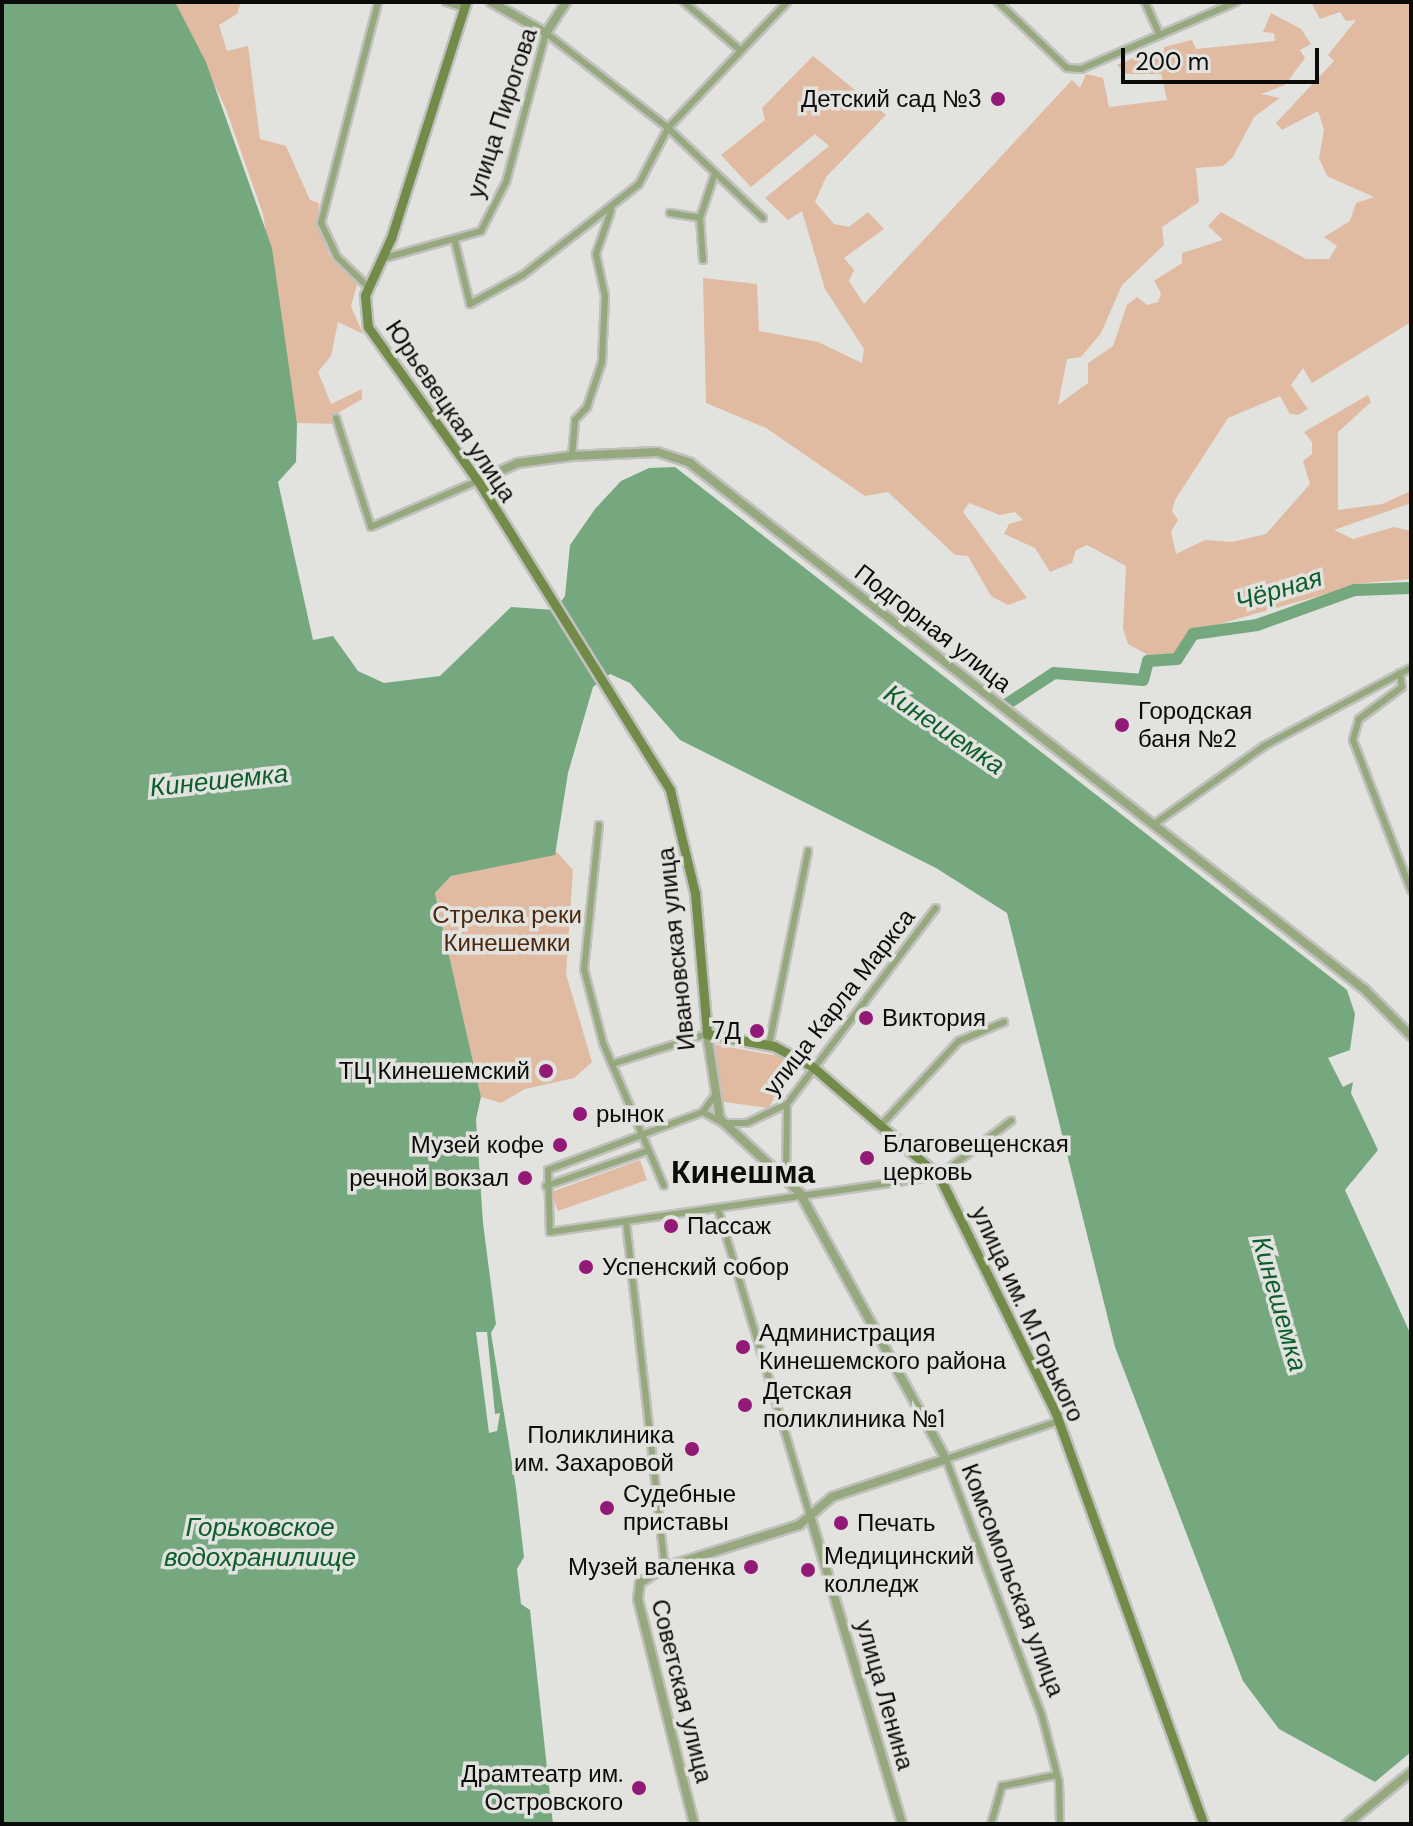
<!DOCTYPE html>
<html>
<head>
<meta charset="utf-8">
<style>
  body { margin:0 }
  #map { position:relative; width:1413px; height:1826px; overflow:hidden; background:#e2e2df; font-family:"DM Sans",sans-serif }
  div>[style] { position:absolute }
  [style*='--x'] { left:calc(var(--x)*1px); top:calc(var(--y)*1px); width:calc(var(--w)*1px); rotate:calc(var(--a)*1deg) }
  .green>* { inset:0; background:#e1baa2 }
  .water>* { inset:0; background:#76a880 }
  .pier>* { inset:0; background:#e2e2df }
  .river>* { height:12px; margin:-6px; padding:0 6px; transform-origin:6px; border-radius:6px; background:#76a880 }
  .roads { filter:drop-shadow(2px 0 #c0c0bd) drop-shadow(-2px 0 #c0c0bd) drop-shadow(0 2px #c0c0bd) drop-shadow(0 -2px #c0c0bd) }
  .minor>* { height:6px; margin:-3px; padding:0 3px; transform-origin:3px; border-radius:3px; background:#96a87d }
  .tertiary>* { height:8px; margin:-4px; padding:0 4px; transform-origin:4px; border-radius:4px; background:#96a87d }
  .secondary>* { height:9px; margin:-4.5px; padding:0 4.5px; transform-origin:4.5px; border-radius:4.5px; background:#728b49 }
  .dots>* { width:22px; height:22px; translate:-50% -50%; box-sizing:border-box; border:4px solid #e2e2df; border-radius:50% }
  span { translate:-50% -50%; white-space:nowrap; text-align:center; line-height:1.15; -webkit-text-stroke:7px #e2e2df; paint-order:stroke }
  .poi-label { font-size:24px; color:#0b0b0a }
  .right { translate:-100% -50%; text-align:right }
  .left { translate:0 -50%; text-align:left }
  .street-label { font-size:24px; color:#0b0b0a }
  .park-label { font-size:24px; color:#4c280e }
  .water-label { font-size:26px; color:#0c5e2b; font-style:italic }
  .district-label { font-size:32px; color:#0b0b0a; font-weight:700 }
  .frame { position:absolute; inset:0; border:4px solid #0b0b0a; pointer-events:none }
  .scale { position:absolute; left:1121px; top:48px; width:198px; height:36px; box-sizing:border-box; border:4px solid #0b0b0a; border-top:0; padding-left:10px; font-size:24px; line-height:28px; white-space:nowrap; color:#0b0b0a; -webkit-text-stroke:6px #e2e2df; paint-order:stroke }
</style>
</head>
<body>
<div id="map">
  <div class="green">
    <i style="clip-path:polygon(175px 2px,241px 2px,237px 14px,219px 25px,227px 51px,248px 46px,260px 139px,286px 146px,310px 200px,319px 203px,317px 221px,329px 255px,358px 281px,351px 306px,363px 334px,338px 322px,331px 356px,318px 372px,331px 404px,362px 389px,362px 399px,338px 413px,342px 424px,297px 423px,263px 214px,226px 109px)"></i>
    <i style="clip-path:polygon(1311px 2px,1411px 2px,1411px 322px,1312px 383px,1303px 368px,1291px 385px,1308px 409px,1298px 415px,1290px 414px,1280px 396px,1228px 418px,1175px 500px,1172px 511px,1178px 520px,1171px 532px,1176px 554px,1205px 540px,1232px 542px,1266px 534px,1310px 484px,1303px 461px,1312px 454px,1312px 442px,1304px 432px,1368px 395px,1371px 402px,1338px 432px,1338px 510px,1382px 504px,1411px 491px,1411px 503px,1334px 530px,1353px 539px,1394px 527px,1411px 531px,1411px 579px,1364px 583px,1216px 625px,1197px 632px,1190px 646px,1171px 654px,1148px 655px,1128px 644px,1123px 628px,1126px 566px,1087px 545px,1076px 550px,1072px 563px,1050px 572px,1035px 548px,1004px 534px,1009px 524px,1023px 520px,1015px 512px,1000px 515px,969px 503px,963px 512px,1027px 598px,1008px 605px,991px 596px,968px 556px,955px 555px,888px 492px,865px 496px,766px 428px,706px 403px,703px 278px,757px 284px,759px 331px,818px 342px,862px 363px,864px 349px,825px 289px,802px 211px,788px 220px,765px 198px,829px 146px,815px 134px,751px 187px,721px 155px,765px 120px,762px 108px,813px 56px,886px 115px,826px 177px,815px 202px,834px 224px,849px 227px,868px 212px,884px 229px,844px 258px,854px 270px,849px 281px,864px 304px,1072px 80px,1080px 88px,1086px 74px,1103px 78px,1109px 107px,1167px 100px,1161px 74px,1126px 74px,1117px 65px,1143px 54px,1163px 60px,1164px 47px,1192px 40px,1196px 49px,1275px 41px,1274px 33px,1263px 32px,1271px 13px,1301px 29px,1311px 44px,1300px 50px,1305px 58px,1285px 85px,1261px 94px,1280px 98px,1254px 117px,1233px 157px,1223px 166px,1196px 168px,1199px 202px,1162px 227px,1164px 245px,1122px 285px,1101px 333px,1081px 357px,1067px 359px,1058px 405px,1088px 383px,1088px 363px,1113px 346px,1127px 305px,1137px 297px,1147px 305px,1158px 302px,1161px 293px,1154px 281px,1182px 263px,1182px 253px,1223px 240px,1208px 226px,1221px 212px,1306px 259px,1329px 259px,1337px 246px,1324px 237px,1350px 221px,1356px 203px,1374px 197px,1327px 176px,1319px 158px,1324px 130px,1318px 111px,1282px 130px,1276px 123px,1334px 61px,1328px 55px,1356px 20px,1346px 21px,1340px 12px,1320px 19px)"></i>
    <i style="clip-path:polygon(556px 851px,573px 870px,566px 974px,592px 1062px,574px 1078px,525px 1089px,501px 1103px,481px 1097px,435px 893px,451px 876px)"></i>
    <i style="clip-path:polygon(713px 1044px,800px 1060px,768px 1108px,718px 1101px)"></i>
    <i style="clip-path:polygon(640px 1160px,647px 1180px,558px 1211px,551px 1192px)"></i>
  </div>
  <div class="water">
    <i style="clip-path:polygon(2px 2px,175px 2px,206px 62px,272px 248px,297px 423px,296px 462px,278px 482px,313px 640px,333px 636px,358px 671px,384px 683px,440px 676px,511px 607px,555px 610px,565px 596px,570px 545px,595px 509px,621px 481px,649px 468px,675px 467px,1347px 990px,1355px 1014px,1350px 1050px,1328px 1058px,1343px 1087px,1353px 1082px,1351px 1093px,1378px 1150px,1345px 1190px,1411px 1335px,1411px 1752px,1375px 1782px,1279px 1729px,1243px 1681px,1115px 1347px,1007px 913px,936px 868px,680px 740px,630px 683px,610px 674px,593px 687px,568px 773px,555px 855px,451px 876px,435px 893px,481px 1097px,476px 1119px,483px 1223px,496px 1324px,491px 1333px,516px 1488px,524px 1557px,517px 1569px,521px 1604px,530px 1610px,553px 1824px,2px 1824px)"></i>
  </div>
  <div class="pier">
    <i style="clip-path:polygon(476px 1332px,487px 1332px,495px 1414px,500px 1413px,497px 1431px,489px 1433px)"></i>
  </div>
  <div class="river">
    <i style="--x:1007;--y:704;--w:56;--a:-33.4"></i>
    <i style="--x:1054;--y:673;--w:89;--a:4.5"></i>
    <i style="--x:1143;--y:680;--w:20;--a:-75"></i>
    <i style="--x:1148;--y:661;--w:29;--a:-4"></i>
    <i style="--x:1177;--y:659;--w:30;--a:-57"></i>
    <i style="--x:1193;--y:634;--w:65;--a:-8"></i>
    <i style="--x:1257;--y:625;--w:104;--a:-19.7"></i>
    <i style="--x:1355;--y:590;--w:56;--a:-2"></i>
  </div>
  <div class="roads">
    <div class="minor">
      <i style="--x:446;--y:2;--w:19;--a:18"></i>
      <i style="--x:684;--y:2;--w:74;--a:40.6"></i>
      <i style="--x:998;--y:2;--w:95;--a:43.7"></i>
      <i style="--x:1067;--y:68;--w:14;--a:4"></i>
      <i style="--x:1081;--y:69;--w:169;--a:-23.4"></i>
      <i style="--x:1145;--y:2;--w:36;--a:66"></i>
      <i style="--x:670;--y:213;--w:30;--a:9"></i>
      <i style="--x:455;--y:242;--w:64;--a:76.4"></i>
      <i style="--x:470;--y:304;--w:60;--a:-28.7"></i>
      <i style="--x:523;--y:275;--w:147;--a:-38.1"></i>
      <i style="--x:639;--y:184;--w:63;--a:-62.6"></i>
      <i style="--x:668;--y:128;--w:173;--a:-46.6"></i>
      <i style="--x:381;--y:259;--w:104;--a:-15.6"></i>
      <i style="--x:481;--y:231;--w:55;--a:-63"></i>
      <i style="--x:506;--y:182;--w:154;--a:-75"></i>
      <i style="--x:546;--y:33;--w:155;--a:37.9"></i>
      <i style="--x:668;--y:128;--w:131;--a:43.5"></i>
      <i style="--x:703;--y:260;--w:42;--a:-94.1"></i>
      <i style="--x:700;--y:218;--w:47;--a:-71.6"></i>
      <i style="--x:368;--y:287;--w:43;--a:-135.9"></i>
      <i style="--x:337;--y:257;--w:38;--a:-115"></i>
      <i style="--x:321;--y:223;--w:228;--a:-75.5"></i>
      <i style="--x:336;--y:418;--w:114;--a:72.2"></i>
      <i style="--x:371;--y:527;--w:116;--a:-23.3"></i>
      <i style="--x:572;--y:456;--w:36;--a:-85"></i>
      <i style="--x:575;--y:420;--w:18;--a:-47"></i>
      <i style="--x:587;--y:407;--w:47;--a:-71.6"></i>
      <i style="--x:602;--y:362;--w:66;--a:-87.4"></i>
      <i style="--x:605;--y:296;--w:43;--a:-102.1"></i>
      <i style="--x:596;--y:254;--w:46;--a:-70.8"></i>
      <i style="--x:1400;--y:673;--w:14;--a:82"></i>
      <i style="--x:1402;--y:687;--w:54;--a:143.3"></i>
      <i style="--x:1359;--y:719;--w:22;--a:106"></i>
      <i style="--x:1353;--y:740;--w:161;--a:68.9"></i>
      <i style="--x:599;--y:825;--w:145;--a:95.9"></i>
      <i style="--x:584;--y:969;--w:76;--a:75.6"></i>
      <i style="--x:603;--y:1043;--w:155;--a:66.9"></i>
      <i style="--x:1153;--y:825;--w:136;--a:-35.4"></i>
      <i style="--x:1264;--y:746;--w:166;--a:-28"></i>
      <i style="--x:769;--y:1045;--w:198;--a:-78.6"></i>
      <i style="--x:615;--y:1063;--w:96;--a:-17.5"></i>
      <i style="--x:713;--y:1098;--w:17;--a:126"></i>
      <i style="--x:703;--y:1112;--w:165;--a:159.5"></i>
      <i style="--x:548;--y:1170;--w:62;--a:88.2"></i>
      <i style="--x:550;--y:1232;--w:393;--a:-8.2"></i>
      <i style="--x:939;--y:1176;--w:91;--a:-37.4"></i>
      <i style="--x:703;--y:1112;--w:23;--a:29"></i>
      <i style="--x:723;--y:1123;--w:24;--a:0"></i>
      <i style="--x:747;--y:1123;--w:44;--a:-25.4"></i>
      <i style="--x:787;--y:1104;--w:246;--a:-52.8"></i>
      <i style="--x:883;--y:1123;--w:112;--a:-47.2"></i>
      <i style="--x:959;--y:1041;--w:49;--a:-22.9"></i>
      <i style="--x:786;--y:1179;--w:75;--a:-89.2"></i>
      <i style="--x:546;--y:1186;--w:107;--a:-19.1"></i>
      <i style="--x:718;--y:1209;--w:320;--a:73.3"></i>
      <i style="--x:626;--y:1221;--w:348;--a:83.6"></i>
      <i style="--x:1059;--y:1421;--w:119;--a:161.4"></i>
      <i style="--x:946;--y:1459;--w:274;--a:69.5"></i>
      <i style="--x:1042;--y:1716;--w:68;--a:75.6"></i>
      <i style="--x:1059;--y:1782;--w:42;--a:88.6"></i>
      <i style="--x:991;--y:1824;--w:40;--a:-74"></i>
      <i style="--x:1002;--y:1786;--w:56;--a:-11.3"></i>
    </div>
    <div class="tertiary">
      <i style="--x:491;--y:2;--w:63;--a:29.4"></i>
      <i style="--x:546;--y:33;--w:37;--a:-57"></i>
      <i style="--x:478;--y:481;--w:44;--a:-24.2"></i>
      <i style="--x:518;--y:463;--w:54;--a:-7.4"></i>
      <i style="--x:572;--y:456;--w:85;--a:-2.7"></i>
      <i style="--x:657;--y:452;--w:35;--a:18"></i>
      <i style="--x:690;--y:463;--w:855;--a:37.97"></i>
      <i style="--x:1364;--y:989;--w:66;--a:45"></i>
      <i style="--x:810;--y:1515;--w:322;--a:73.4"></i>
      <i style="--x:694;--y:1824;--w:232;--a:-104"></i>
      <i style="--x:638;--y:1599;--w:16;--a:-83"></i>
      <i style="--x:640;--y:1583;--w:27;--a:-34"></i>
      <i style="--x:662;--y:1568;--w:144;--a:-17.4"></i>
      <i style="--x:799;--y:1525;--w:43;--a:-40.3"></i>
      <i style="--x:832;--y:1497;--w:120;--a:-18.4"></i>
      <i style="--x:946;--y:1459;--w:303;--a:-118.8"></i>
      <i style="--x:800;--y:1193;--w:109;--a:-137.2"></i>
      <i style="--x:720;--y:1119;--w:86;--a:-98.7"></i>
      <i style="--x:1347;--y:1824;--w:82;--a:-39.1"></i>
    </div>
    <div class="secondary">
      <i style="--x:466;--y:2;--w:248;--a:107.6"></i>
      <i style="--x:391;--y:238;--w:63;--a:114.5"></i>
      <i style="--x:365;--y:295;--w:32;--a:85"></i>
      <i style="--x:368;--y:327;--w:189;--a:54.5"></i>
      <i style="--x:478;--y:481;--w:364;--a:58.1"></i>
      <i style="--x:670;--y:790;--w:106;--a:76.4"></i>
      <i style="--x:695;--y:893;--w:142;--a:85.1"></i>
      <i style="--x:707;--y:1034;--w:68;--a:10.2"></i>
      <i style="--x:774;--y:1046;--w:44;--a:28.3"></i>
      <i style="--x:813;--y:1067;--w:167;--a:40.9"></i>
      <i style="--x:939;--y:1176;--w:265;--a:63.8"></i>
      <i style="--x:1056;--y:1414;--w:436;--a:70.2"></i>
    </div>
  </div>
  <div class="dots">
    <i style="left:998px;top:99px;background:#921975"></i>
    <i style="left:1122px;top:725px;background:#921975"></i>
    <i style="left:866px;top:1018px;background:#921975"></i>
    <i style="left:757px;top:1031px;background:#921975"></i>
    <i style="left:546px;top:1071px;background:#921975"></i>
    <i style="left:580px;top:1114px;background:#921975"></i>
    <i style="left:560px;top:1145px;background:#921975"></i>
    <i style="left:867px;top:1158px;background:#921975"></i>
    <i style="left:525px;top:1178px;background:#921975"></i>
    <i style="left:671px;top:1226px;background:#921975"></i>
    <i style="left:586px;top:1267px;background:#921975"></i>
    <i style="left:743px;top:1347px;background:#921975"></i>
    <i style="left:745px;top:1405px;background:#921975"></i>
    <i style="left:692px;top:1449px;background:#921975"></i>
    <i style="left:607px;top:1508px;background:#921975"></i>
    <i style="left:841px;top:1523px;background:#921975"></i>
    <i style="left:751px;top:1567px;background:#921975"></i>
    <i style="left:808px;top:1570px;background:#921975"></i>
    <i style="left:639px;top:1788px;background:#921975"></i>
  </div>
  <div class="poi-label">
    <span class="right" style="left:982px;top:99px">Детский сад №3</span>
    <span class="left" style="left:1138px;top:725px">Городская<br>баня №2</span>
    <span class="left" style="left:882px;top:1018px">Виктория</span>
    <span class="right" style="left:741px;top:1031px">7Д</span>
    <span class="right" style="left:530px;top:1071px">ТЦ Кинешемский</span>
    <span class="left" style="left:596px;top:1114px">рынок</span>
    <span class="left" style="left:883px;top:1158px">Благовещенская<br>церковь</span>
    <span class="right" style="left:544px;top:1145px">Музей кофе</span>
    <span class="right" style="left:509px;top:1178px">речной вокзал</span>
    <span class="left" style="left:687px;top:1226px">Пассаж</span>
    <span class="left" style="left:602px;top:1267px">Успенский собор</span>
    <span class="left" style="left:759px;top:1347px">Администрация<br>Кинешемского района</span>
    <span class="left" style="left:763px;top:1405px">Детская<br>поликлиника №1</span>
    <span class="right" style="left:674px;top:1449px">Поликлиника<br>им. Захаровой</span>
    <span class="left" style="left:623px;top:1508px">Судебные<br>приставы</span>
    <span class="left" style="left:857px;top:1523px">Печать</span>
    <span class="left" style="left:824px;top:1570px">Медицинский<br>колледж</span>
    <span class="right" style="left:735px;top:1567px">Музей валенка</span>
    <span class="right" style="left:623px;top:1788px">Драмтеатр им.<br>Островского</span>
  </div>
  <div class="street-label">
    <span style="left:502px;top:113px;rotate:-72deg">улица Пирогова</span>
    <span style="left:451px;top:411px;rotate:56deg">Юрьевецкая улица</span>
    <span style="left:933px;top:628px;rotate:38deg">Подгорная улица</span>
    <span style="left:676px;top:949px;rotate:-96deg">Ивановская улица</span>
    <span style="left:839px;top:1002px;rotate:-52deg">улица Карла Маркса</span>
    <span style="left:1028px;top:1314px;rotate:65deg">улица им. М.Горького</span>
    <span style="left:1013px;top:1580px;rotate:69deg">Комсомольская улица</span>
    <span style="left:682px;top:1691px;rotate:76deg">Советская улица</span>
    <span style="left:885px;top:1695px;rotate:74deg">улица Ленина</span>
  </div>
  <div class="park-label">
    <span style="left:507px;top:929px">Стрелка реки<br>Кинешемки</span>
  </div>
  <div class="water-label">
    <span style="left:1279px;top:590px;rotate:-17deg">Чёрная</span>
    <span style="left:944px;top:730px;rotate:34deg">Кинешемка</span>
    <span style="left:219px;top:781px;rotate:-6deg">Кинешемка</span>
    <span style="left:1279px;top:1304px;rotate:74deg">Кинешемка</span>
    <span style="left:260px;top:1543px">Горьковское<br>водохранилище</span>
  </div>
  <div class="district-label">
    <span style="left:743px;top:1172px">Кинешма</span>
  </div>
  <div class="frame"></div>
  <div class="scale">200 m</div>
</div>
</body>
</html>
